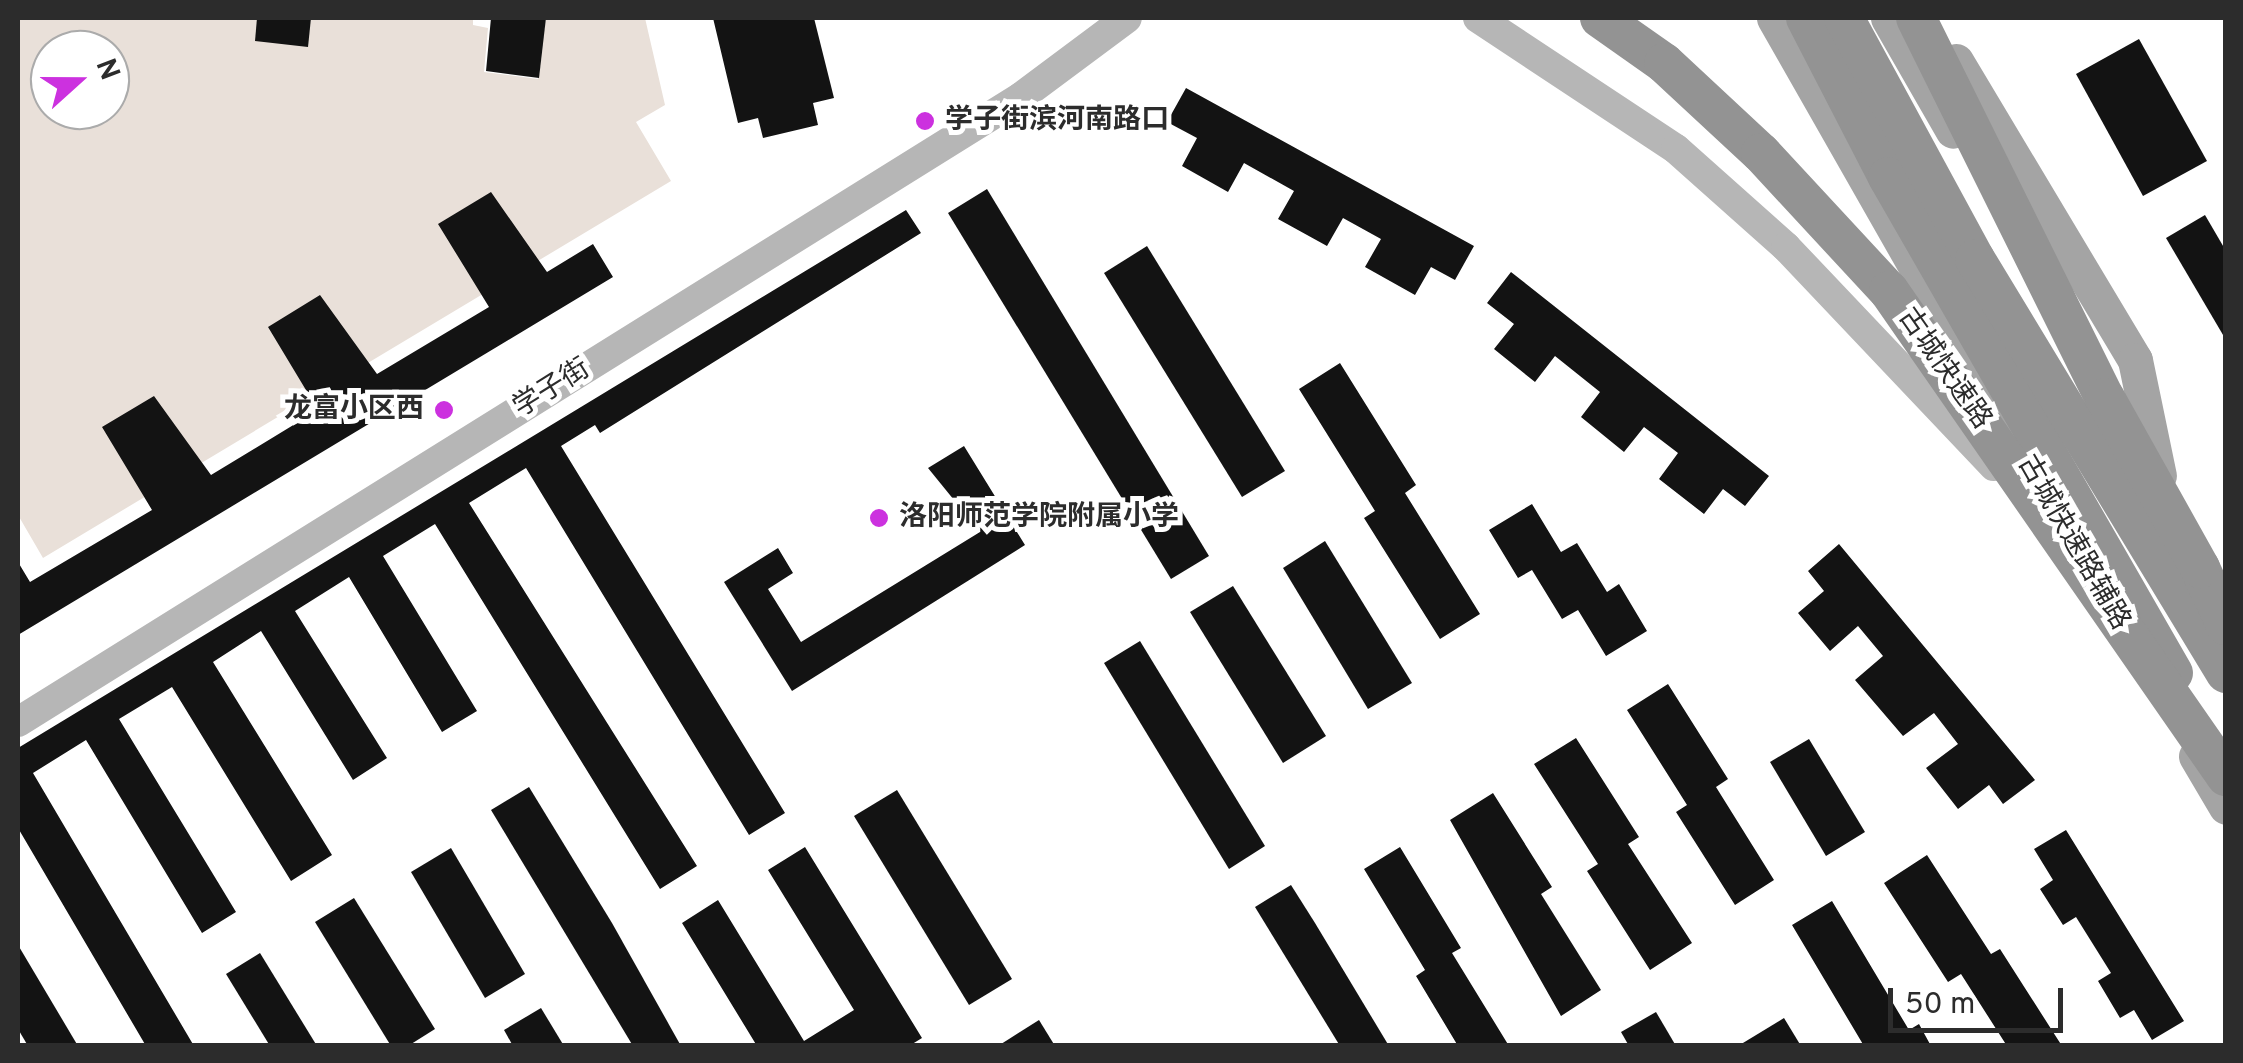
<!DOCTYPE html>
<html>
<head>
<meta charset="utf-8">
<style>
  body { margin:0 }
  #map { position:relative; width:2243px; height:1063px; overflow:hidden; background:#fff; font-family:Overpass,"Noto Sans SC",sans-serif }
  div>[style] { position:absolute }
  [style*='--x'] { left:calc(var(--x)*1px); top:calc(var(--y)*1px); width:calc(var(--w)*1px); rotate:calc(var(--a)*1deg) }
  .green>* { inset:0; background:#e9e0d9 }
  .building>* { inset:0; background:#131313 }
  .secondary>* { height:30px; margin:-15px; padding:0 15px; transform-origin:15px; border-radius:15px; background:#b6b6b6 }
  .primary>* { height:35px; margin:-17.5px; padding:0 17.5px; transform-origin:17.5px; border-radius:17.5px; background:#a4a4a4 }
  .highway>* { height:40px; margin:-20px; padding:0 20px; transform-origin:20px; border-radius:20px; background:#939393 }
  .highway-bridge>* { height:40px; margin:-20px; padding:0 20px; transform-origin:20px; border-radius:20px; background:#939393 }
  .dots>* { width:28px; height:28px; translate:-50% -50%; box-sizing:border-box; border:5px solid #fff; border-radius:50% }
  span { translate:-50% -50%; white-space:nowrap; text-align:center; line-height:1.15; -webkit-text-stroke:10px #fff; paint-order:stroke }
  .poi-label { font-size:28px; color:#2c2c2c; font-weight:700 }
  .left { translate:0 -50%; text-align:left }
  .right { translate:-100% -50%; text-align:right }
  .street-label { font-size:28px; color:#2c2c2c }
  .frame { position:absolute; inset:0; border:20px solid #2c2c2c; pointer-events:none }
  .north { position:absolute; left:30px; top:30px; width:100px; height:100px; box-sizing:border-box; background:#fff; border:2px solid #ababab; border-radius:50%; rotate:69deg; font-size:28px; font-weight:700; line-height:40px; text-align:center; color:#2c2c2c }
  .north::after { content:''; display:block; margin:auto; width:35px; height:45px; background:#cc31df; clip-path:polygon(50% 0,100% 100%,50% 72%,0 100%) }
  .scale { position:absolute; left:1888px; top:988px; width:175px; height:45px; box-sizing:border-box; border:5px solid #2c2c2c; border-top:0; padding-left:12px; font-size:30px; line-height:35px; white-space:nowrap; color:#2c2c2c; -webkit-text-stroke:8px #fff; paint-order:stroke }
</style>
</head>
<body>
<div id="map">
  <div class="green">
    <i style="clip-path:polygon(evenodd,18px 18px,473px 18px,473px 25px,488px 28px,484px 72px,538px 79px,546px 18px,645px 18px,665px 105px,636px 122px,671px 181px,43px 558px,18px 515px,18px 18px,50px 50px,110px 50px,110px 110px,50px 110px,50px 50px)"></i>
  </div>
  <div class="building">
    <i style="clip-path:polygon(257px 18px,311px 18px,308px 47px,255px 41px)"></i>
    <i style="clip-path:polygon(491px 18px,546px 18px,539px 78px,486px 71px)"></i>
    <i style="clip-path:polygon(713px 18px,814px 18px,834px 98px,813px 103px,818px 125px,763px 138px,758px 118px,738px 123px)"></i>
    <i style="clip-path:polygon(2139px 39px,2207px 161px,2143px 196px,2076px 74px)"></i>
    <i style="clip-path:polygon(1186px 88px,1474px 246px,1455px 280px,1431px 267px,1415px 295px,1365px 267px,1381px 239px,1343px 218px,1327px 246px,1278px 219px,1294px 191px,1244px 163px,1228px 192px,1182px 166px,1197px 138px,1167px 122px)"></i>
    <i style="clip-path:polygon(987px 189px,1209px 556px,1171px 579px,948px 213px)"></i>
    <i style="clip-path:polygon(491px 192px,547px 272px,593px 244px,613px 277px,18px 635px,18px 562px,30px 582px,152px 510px,102px 427px,154px 396px,211px 475px,318px 410px,268px 327px,320px 295px,377px 374px,489px 307px,438px 224px)"></i>
    <i style="clip-path:polygon(906px 210px,921px 233px,600px 433px,595px 425px,561px 446px,785px 813px,749px 835px,526px 468px,469px 503px,697px 866px,660px 889px,435px 524px,383px 556px,477px 711px,442px 732px,349px 577px,295px 611px,387px 758px,353px 780px,261px 631px,213px 662px,332px 855px,291px 881px,172px 687px,119px 719px,236px 912px,202px 933px,86px 740px,33px 773px,194px 1046px,146px 1046px,18px 828px,18px 748px)"></i>
    <i style="clip-path:polygon(2205px 215px,2226px 251px,2226px 340px,2166px 238px)"></i>
    <i style="clip-path:polygon(1147px 246px,1285px 471px,1242px 497px,1104px 273px)"></i>
    <i style="clip-path:polygon(1511px 272px,1769px 476px,1745px 506px,1723px 489px,1704px 514px,1659px 479px,1678px 453px,1644px 427px,1624px 452px,1581px 417px,1600px 392px,1555px 356px,1535px 382px,1494px 349px,1514px 324px,1487px 303px)"></i>
    <i style="clip-path:polygon(1340px 363px,1416px 485px,1405px 493px,1480px 614px,1440px 639px,1364px 518px,1375px 511px,1299px 389px)"></i>
    <i style="clip-path:polygon(964px 446px,1025px 545px,792px 691px,724px 582px,778px 548px,793px 573px,768px 589px,801px 642px,980px 532px,928px 468px)"></i>
    <i style="clip-path:polygon(1532px 504px,1561px 552px,1577px 543px,1607px 592px,1619px 584px,1647px 631px,1606px 656px,1578px 610px,1562px 619px,1532px 570px,1518px 578px,1489px 530px)"></i>
    <i style="clip-path:polygon(1325px 541px,1412px 683px,1368px 709px,1283px 568px)"></i>
    <i style="clip-path:polygon(1839px 544px,2035px 780px,2003px 804px,1989px 785px,1958px 809px,1926px 768px,1958px 744px,1934px 713px,1903px 736px,1855px 680px,1883px 656px,1858px 626px,1830px 651px,1798px 613px,1824px 591px,1808px 571px)"></i>
    <i style="clip-path:polygon(1233px 586px,1326px 736px,1283px 763px,1190px 612px)"></i>
    <i style="clip-path:polygon(1140px 641px,1265px 846px,1229px 869px,1104px 663px)"></i>
    <i style="clip-path:polygon(1668px 684px,1728px 779px,1716px 787px,1774px 880px,1735px 905px,1676px 812px,1687px 805px,1627px 710px)"></i>
    <i style="clip-path:polygon(1576px 738px,1639px 837px,1628px 844px,1692px 943px,1650px 970px,1587px 871px,1598px 864px,1534px 764px)"></i>
    <i style="clip-path:polygon(1809px 739px,1865px 832px,1826px 856px,1770px 762px)"></i>
    <i style="clip-path:polygon(529px 787px,612px 923px,681px 1046px,633px 1046px,491px 810px)"></i>
    <i style="clip-path:polygon(897px 790px,1012px 979px,969px 1005px,854px 816px)"></i>
    <i style="clip-path:polygon(1493px 793px,1552px 887px,1541px 894px,1601px 990px,1561px 1016px,1450px 820px)"></i>
    <i style="clip-path:polygon(2066px 830px,2184px 1021px,2152px 1040px,2134px 1010px,2120px 1018px,2098px 981px,2111px 973px,2076px 917px,2063px 925px,2040px 889px,2053px 880px,2034px 849px)"></i>
    <i style="clip-path:polygon(805px 847px,922px 1038px,909px 1046px,757px 1046px,682px 923px,718px 900px,804px 1041px,854px 1010px,768px 870px)"></i>
    <i style="clip-path:polygon(1400px 847px,1461px 948px,1452px 953px,1509px 1046px,1458px 1046px,1416px 976px,1425px 970px,1364px 869px)"></i>
    <i style="clip-path:polygon(451px 848px,525px 974px,485px 998px,411px 872px)"></i>
    <i style="clip-path:polygon(1927px 855px,1991px 954px,2000px 949px,2062px 1046px,2007px 1046px,1961px 974px,1948px 982px,1884px 883px)"></i>
    <i style="clip-path:polygon(1291px 885px,1315px 923px,1389px 1046px,1340px 1046px,1255px 907px)"></i>
    <i style="clip-path:polygon(354px 898px,435px 1029px,408px 1046px,391px 1046px,315px 922px)"></i>
    <i style="clip-path:polygon(1832px 901px,1909px 1030px,1919px 1024px,1931px 1046px,1864px 1046px,1792px 925px)"></i>
    <i style="clip-path:polygon(18px 945px,78px 1046px,28px 1046px,18px 1029px)"></i>
    <i style="clip-path:polygon(260px 953px,317px 1046px,270px 1046px,226px 974px)"></i>
    <i style="clip-path:polygon(541px 1008px,564px 1046px,513px 1046px,504px 1030px)"></i>
    <i style="clip-path:polygon(1656px 1012px,1676px 1046px,1629px 1046px,1621px 1032px)"></i>
    <i style="clip-path:polygon(1784px 1018px,1801px 1046px,1738px 1046px)"></i>
    <i style="clip-path:polygon(1039px 1020px,1055px 1046px,998px 1046px)"></i>
  </div>
  <div class="secondary">
    <i style="--x:1478;--y:18;--w:237;--a:33.5"></i>
    <i style="--x:1676;--y:149;--w:147;--a:41.7"></i>
    <i style="--x:1786;--y:247;--w:302;--a:46.5"></i>
    <i style="--x:18;--y:722;--w:1182;--a:-31.93"></i>
    <i style="--x:1021;--y:97;--w:132;--a:-36.7"></i>
  </div>
  <div class="primary">
    <i style="--x:1774;--y:18;--w:513;--a:60.34"></i>
    <i style="--x:1888;--y:18;--w:130;--a:60.1"></i>
    <i style="--x:1956;--y:61;--w:348;--a:59.1"></i>
    <i style="--x:2135;--y:360;--w:118;--a:78.3"></i>
    <i style="--x:2196;--y:756;--w:59;--a:59.5"></i>
  </div>
  <div class="highway">
    <i style="--x:1806;--y:18;--w:179;--a:62.7"></i>
    <i style="--x:1888;--y:177;--w:572;--a:60.12"></i>
    <i style="--x:1844;--y:18;--w:274;--a:61.5"></i>
    <i style="--x:1975;--y:259;--w:484;--a:58.8"></i>
    <i style="--x:2200;--y:568;--w:63;--a:65.5"></i>
  </div>
  <div class="highway-bridge">
    <i style="--x:1600;--y:18;--w:78;--a:35.1"></i>
    <i style="--x:1664;--y:63;--w:132;--a:42.9"></i>
    <i style="--x:1761;--y:153;--w:188;--a:47.2"></i>
    <i style="--x:1889;--y:291;--w:591;--a:55.21"></i>
    <i style="--x:1916;--y:18;--w:424;--a:63.6"></i>
    <i style="--x:2105;--y:398;--w:195;--a:60.8"></i>
  </div>
  <div class="dots">
    <i style="left:925px;top:121px;background:#cc31df"></i>
    <i style="left:444px;top:410px;background:#cc31df"></i>
    <i style="left:879px;top:518px;background:#cc31df"></i>
  </div>
  <div class="poi-label">
    <span class="left" style="left:945px;top:121px">学子街滨河南路口</span>
    <span class="right" style="left:424px;top:410px">龙富小区西</span>
    <span class="left" style="left:899px;top:518px">洛阳师范学院附属小学</span>
  </div>
  <div class="street-label">
    <span style="left:1944px;top:369px;rotate:55deg">古城快速路</span>
    <span style="left:552px;top:389px;rotate:-32deg">学子街</span>
    <span style="left:2073px;top:543px;rotate:60deg">古城快速路辅路</span>
  </div>
  <div class="frame"></div>
  <div class="north">N</div>
  <div class="scale">50 m</div>
</div>
</body>
</html>
